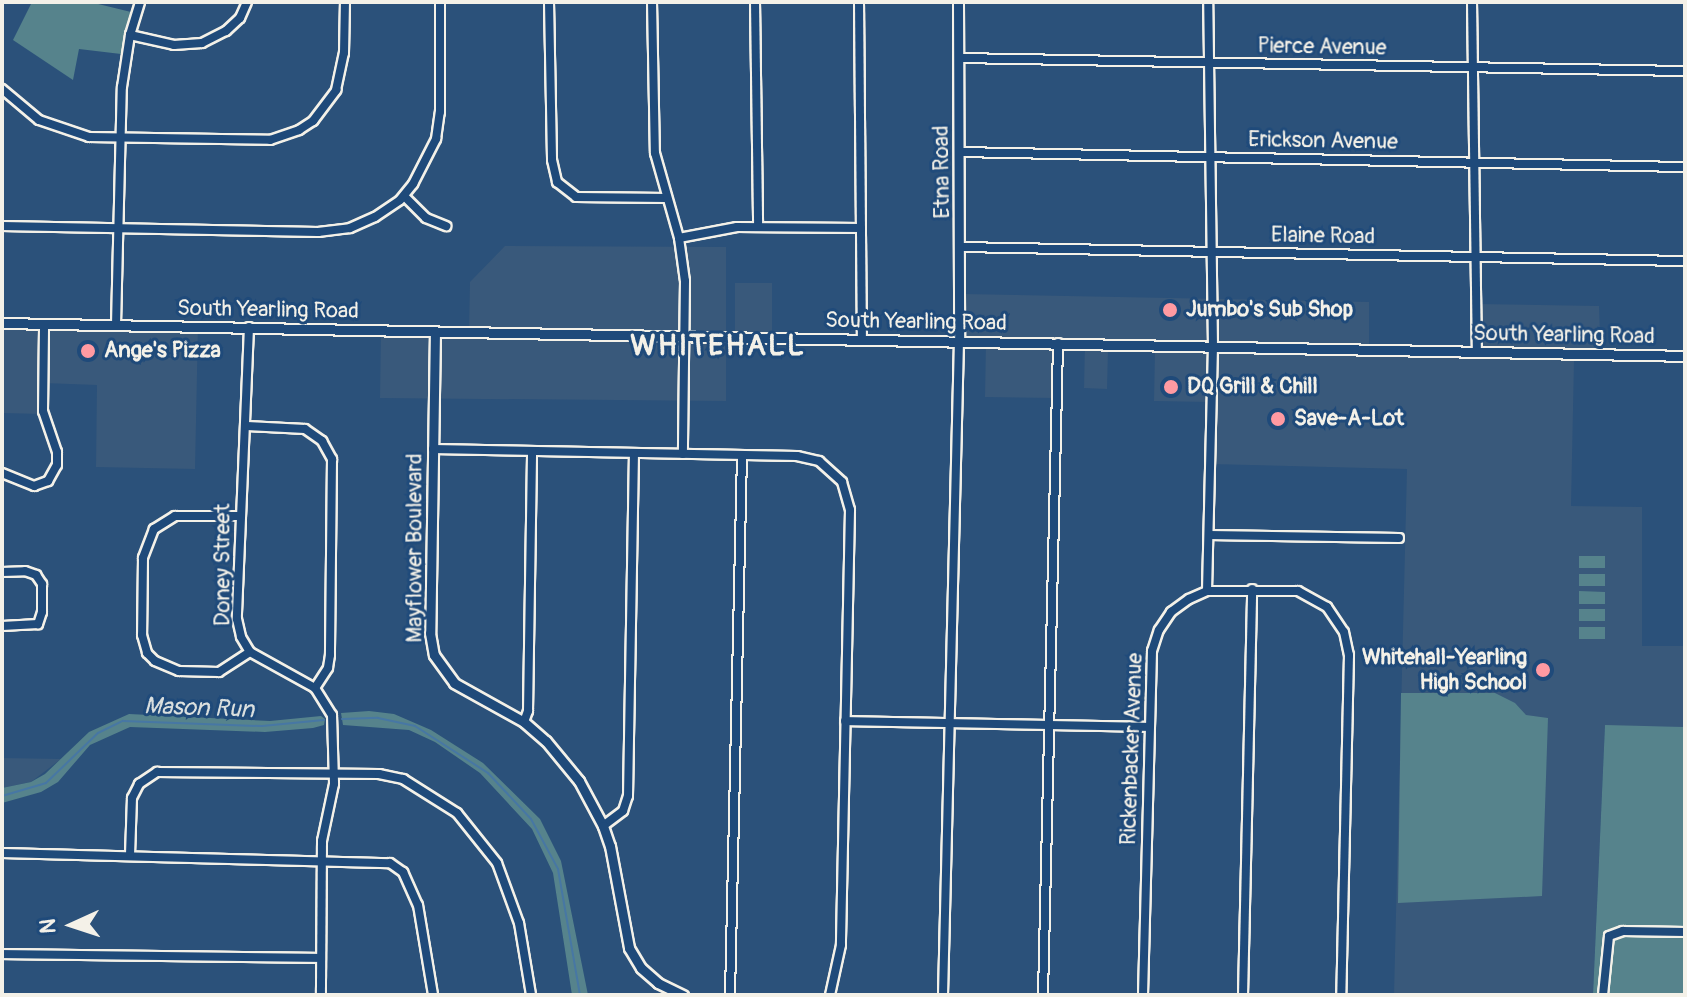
<!DOCTYPE html>
<html>
<head>
<meta charset="utf-8">
<style>
  body { margin:0 }
  #map { position:relative; width:1687px; height:997px; overflow:hidden; background:#2b517a; font-family:Pangolin,sans-serif }
  div>[style] { position:absolute }
  [style*='--x'] { left:calc(var(--x)*1px); top:calc(var(--y)*1px); width:calc(var(--w)*1px); rotate:calc(var(--a)*1deg) }
  .built>* { inset:0; background:#39597b }
  .green>* { inset:0; background:#56838c }
  .stream>* { height:2px; margin:-1px; padding:0 1px; transform-origin:1px; border-radius:1px; background:#4777a4 }
  .roads { filter:drop-shadow(2px 0 #f4f1e8) drop-shadow(-2px 0 #f4f1e8) drop-shadow(0 2px #f4f1e8) drop-shadow(0 -2px #f4f1e8) }
  .minor>* { height:8px; margin:-4px; padding:0 4px; transform-origin:4px; border-radius:4px; background:#1f4a7a }
  .tertiary>* { height:9px; margin:-4.5px; padding:0 4.5px; transform-origin:4.5px; border-radius:4.5px; background:#1f4a7a }
  .dots>* { width:22px; height:22px; translate:-50% -50%; box-sizing:border-box; border:4px solid #1f4a7a; border-radius:50% }
  span { translate:-50% -50%; white-space:nowrap; text-align:center; line-height:1.15; -webkit-text-stroke:6px #1f4a7a; paint-order:stroke }
  .street-label { font-size:22px; color:#f4f1e8 }
  .poi-label { font-size:22px; color:#f4f1e8; font-weight:700 }
  .left { translate:0 -50%; text-align:left }
  .right { translate:-100% -50%; text-align:right }
  .water-label { font-size:24px; color:#dadfde; font-style:italic }
  .district-label { font-size:30px; color:#f4f1e8; font-weight:700; letter-spacing:2px }
  .frame { position:absolute; inset:0; border:4px solid #f4f1e8; pointer-events:none }
  .north { position:absolute; left:32px; top:885px; width:80px; height:80px; -webkit-text-stroke:6px #1f4a7a; paint-order:stroke; rotate:267deg; font-size:22px; font-weight:700; line-height:32px; text-align:center; color:#f4f1e8 }
  .north::after { content:''; display:block; margin:auto; width:28px; height:36px; background:#f4f1e8; clip-path:polygon(50% 0,100% 100%,50% 72%,0 100%) }
</style>
</head>
<body>
<div id="map">
  <div class="built">
    <i style="clip-path:polygon(505px 246px,726px 247px,726px 401px,380px 398px,381px 330px,469px 332px,470px 282px)"></i>
    <i style="clip-path:polygon(735px 283px,772px 283px,772px 337px,735px 337px)"></i>
    <i style="clip-path:polygon(962px 294px,1369px 302px,1369px 349px,1410px 351px,1411px 358px,1476px 358px,1476px 304px,1599px 306px,1601px 360px,1574px 361px,1571px 506px,1642px 507px,1642px 646px,1685px 646px,1685px 727px,1605px 726px,1593px 995px,1394px 995px,1407px 469px,1210px 464px,1210px 402px,1154px 401px,1155px 350px,1108px 350px,1107px 389px,1084px 388px,1085px 344px,1056px 343px,1055px 398px,985px 397px,986px 341px,962px 340px)"></i>
    <i style="clip-path:polygon(2px 323px,198px 326px,195px 469px,96px 467px,97px 385px,43px 383px,42px 414px,2px 413px)"></i>
    <i style="clip-path:polygon(2px 758px,61px 759px,31px 782px,2px 788px)"></i>
  </div>
  <div class="green">
    <i style="clip-path:polygon(32px 2px,90px 2px,131px 12px,121px 54px,79px 49px,73px 80px,13px 40px)"></i>
    <i style="clip-path:polygon(1579px 556px,1605px 556px,1605px 568px,1579px 568px)"></i>
    <i style="clip-path:polygon(1579px 574px,1605px 574px,1605px 586px,1579px 586px)"></i>
    <i style="clip-path:polygon(1579px 591px,1605px 592px,1605px 604px,1579px 604px)"></i>
    <i style="clip-path:polygon(1579px 609px,1605px 609px,1605px 621px,1579px 621px)"></i>
    <i style="clip-path:polygon(1579px 627px,1605px 627px,1605px 639px,1579px 639px)"></i>
    <i style="clip-path:polygon(1401px 693px,1495px 693px,1515px 703px,1526px 715px,1548px 718px,1542px 896px,1398px 903px)"></i>
    <i style="clip-path:polygon(369px 711px,394px 714px,431px 730px,483px 763px,540px 819px,561px 861px,588px 995px,572px 995px,553px 873px,532px 829px,480px 773px,435px 742px,409px 730px,343px 725px,341px 713px)"></i>
    <i style="clip-path:polygon(129px 714px,270px 721px,321px 716px,325px 719px,324px 725px,313px 728px,265px 732px,130px 727px,90px 745px,58px 782px,41px 792px,2px 803px,2px 788px,31px 782px,45px 774px,89px 732px)"></i>
    <i style="clip-path:polygon(1605px 725px,1685px 727px,1685px 995px,1593px 995px)"></i>
  </div>
  <div class="stream">
    <i style="--x:342;--y:719;--w:36;--a:-2"></i>
    <i style="--x:378;--y:718;--w:38;--a:12"></i>
    <i style="--x:415;--y:726;--w:87;--a:32.8"></i>
    <i style="--x:488;--y:773;--w:63;--a:46.9"></i>
    <i style="--x:531;--y:819;--w:57;--a:61.6"></i>
    <i style="--x:558;--y:869;--w:128;--a:80.1"></i>
    <i style="--x:2;--y:796;--w:46;--a:-16.5"></i>
    <i style="--x:46;--y:783;--w:72;--a:-43.9"></i>
    <i style="--x:98;--y:733;--w:28;--a:-26"></i>
    <i style="--x:123;--y:721;--w:139;--a:2.1"></i>
    <i style="--x:262;--y:726;--w:62;--a:-5.5"></i>
  </div>
  <div class="roads">
    <div class="minor">
      <i style="--x:549;--y:2;--w:158;--a:88.9"></i>
      <i style="--x:552;--y:160;--w:23;--a:77"></i>
      <i style="--x:557;--y:182;--w:24;--a:38"></i>
      <i style="--x:576;--y:197;--w:90;--a:0.6"></i>
      <i style="--x:652;--y:2;--w:151;--a:88.9"></i>
      <i style="--x:655;--y:153;--w:88;--a:74.2"></i>
      <i style="--x:679;--y:238;--w:43;--a:82.1"></i>
      <i style="--x:685;--y:281;--w:173;--a:90.7"></i>
      <i style="--x:755;--y:2;--w:224;--a:89.2"></i>
      <i style="--x:859;--y:2;--w:337;--a:89.5"></i>
      <i style="--x:1472;--y:2;--w:349;--a:89.2"></i>
      <i style="--x:130;--y:35;--w:45;--a:12.8"></i>
      <i style="--x:174;--y:45;--w:28;--a:-4"></i>
      <i style="--x:202;--y:43;--w:27;--a:-27"></i>
      <i style="--x:226;--y:31;--w:19;--a:-43"></i>
      <i style="--x:240;--y:18;--w:17;--a:-66"></i>
      <i style="--x:959;--y:58;--w:726;--a:1.03"></i>
      <i style="--x:2;--y:89;--w:48;--a:40"></i>
      <i style="--x:39;--y:120;--w:53;--a:18.8"></i>
      <i style="--x:89;--y:137;--w:181;--a:0.9"></i>
      <i style="--x:270;--y:140;--w:31;--a:-19"></i>
      <i style="--x:299;--y:130;--w:17;--a:-33"></i>
      <i style="--x:313;--y:121;--w:39;--a:-53"></i>
      <i style="--x:336;--y:90;--w:38;--a:-78"></i>
      <i style="--x:344;--y:53;--w:51;--a:-88.9"></i>
      <i style="--x:960;--y:152;--w:725;--a:1.19"></i>
      <i style="--x:404;--y:196;--w:31;--a:45"></i>
      <i style="--x:426;--y:218;--w:22;--a:22"></i>
      <i style="--x:2;--y:226;--w:316;--a:1.1"></i>
      <i style="--x:318;--y:232;--w:32;--a:-7"></i>
      <i style="--x:350;--y:228;--w:27;--a:-24"></i>
      <i style="--x:375;--y:217;--w:30;--a:-34"></i>
      <i style="--x:400;--y:200;--w:21;--a:-51"></i>
      <i style="--x:413;--y:184;--w:51;--a:-62.9"></i>
      <i style="--x:436;--y:139;--w:27;--a:-82"></i>
      <i style="--x:440;--y:112;--w:110;--a:-90"></i>
      <i style="--x:679;--y:238;--w:59;--a:-10.7"></i>
      <i style="--x:737;--y:227;--w:124;--a:0.5"></i>
      <i style="--x:960;--y:247;--w:725;--a:1.11"></i>
      <i style="--x:116;--y:325;--w:238;--a:-88.6"></i>
      <i style="--x:122;--y:87;--w:53;--a:-81.3"></i>
      <i style="--x:130;--y:35;--w:34;--a:-73"></i>
      <i style="--x:249;--y:327;--w:292;--a:92.4"></i>
      <i style="--x:237;--y:619;--w:18;--a:77"></i>
      <i style="--x:241;--y:637;--w:17;--a:59"></i>
      <i style="--x:250;--y:652;--w:74;--a:29"></i>
      <i style="--x:315;--y:688;--w:32;--a:58"></i>
      <i style="--x:332;--y:715;--w:69;--a:88.3"></i>
      <i style="--x:334;--y:784;--w:58;--a:101.9"></i>
      <i style="--x:322;--y:841;--w:154;--a:90.4"></i>
      <i style="--x:247;--y:426;--w:58;--a:3"></i>
      <i style="--x:305;--y:429;--w:21;--a:35"></i>
      <i style="--x:322;--y:441;--w:21;--a:61"></i>
      <i style="--x:332;--y:459;--w:196;--a:90.6"></i>
      <i style="--x:330;--y:655;--w:13;--a:99"></i>
      <i style="--x:328;--y:668;--w:24;--a:123"></i>
      <i style="--x:433;--y:449;--w:364;--a:1.1"></i>
      <i style="--x:797;--y:456;--w:23;--a:13"></i>
      <i style="--x:819;--y:461;--w:31;--a:42"></i>
      <i style="--x:842;--y:482;--w:29;--a:74"></i>
      <i style="--x:850;--y:510;--w:435;--a:91.2"></i>
      <i style="--x:841;--y:945;--w:51;--a:102.4"></i>
      <i style="--x:2;--y:473;--w:35;--a:22"></i>
      <i style="--x:34;--y:486;--w:15;--a:-20"></i>
      <i style="--x:48;--y:481;--w:18;--a:-61"></i>
      <i style="--x:57;--y:465;--w:13;--a:-90"></i>
      <i style="--x:57;--y:452;--w:43;--a:-108.9"></i>
      <i style="--x:43;--y:411;--w:87;--a:-89.3"></i>
      <i style="--x:240;--y:516;--w:65;--a:180"></i>
      <i style="--x:175;--y:516;--w:25;--a:148"></i>
      <i style="--x:154;--y:529;--w:31;--a:111"></i>
      <i style="--x:143;--y:558;--w:77;--a:90.7"></i>
      <i style="--x:142;--y:635;--w:19;--a:74"></i>
      <i style="--x:147;--y:653;--w:11;--a:45"></i>
      <i style="--x:155;--y:661;--w:26;--a:23"></i>
      <i style="--x:179;--y:671;--w:40;--a:1.4"></i>
      <i style="--x:219;--y:672;--w:37;--a:-33"></i>
      <i style="--x:1209;--y:535;--w:190;--a:0.9"></i>
      <i style="--x:2;--y:572;--w:23;--a:-2"></i>
      <i style="--x:25;--y:571;--w:12;--a:20"></i>
      <i style="--x:36;--y:575;--w:11;--a:56"></i>
      <i style="--x:42;--y:584;--w:28;--a:90"></i>
      <i style="--x:42;--y:612;--w:13;--a:108"></i>
      <i style="--x:38;--y:624;--w:36;--a:177"></i>
      <i style="--x:1207;--y:591;--w:91;--a:0"></i>
      <i style="--x:1298;--y:591;--w:33;--a:29"></i>
      <i style="--x:1327;--y:607;--w:30;--a:56"></i>
      <i style="--x:1344;--y:632;--w:24;--a:78"></i>
      <i style="--x:1349;--y:655;--w:340;--a:91.3"></i>
      <i style="--x:845;--y:721;--w:304;--a:1.1"></i>
      <i style="--x:524;--y:722;--w:12;--a:-70"></i>
      <i style="--x:528;--y:711;--w:260;--a:-89.1"></i>
      <i style="--x:603;--y:826;--w:25;--a:-37"></i>
      <i style="--x:623;--y:811;--w:16;--a:-72"></i>
      <i style="--x:628;--y:796;--w:343;--a:-89"></i>
      <i style="--x:2;--y:853;--w:388;--a:1.5"></i>
      <i style="--x:390;--y:863;--w:16;--a:35"></i>
      <i style="--x:403;--y:872;--w:36;--a:66"></i>
      <i style="--x:418;--y:905;--w:91;--a:80.5"></i>
      <i style="--x:130;--y:855;--w:57;--a:-88"></i>
      <i style="--x:132;--y:798;--w:16;--a:-63"></i>
      <i style="--x:139;--y:784;--w:22;--a:-34"></i>
      <i style="--x:157;--y:772;--w:222;--a:0.5"></i>
      <i style="--x:379;--y:774;--w:25;--a:12"></i>
      <i style="--x:403;--y:779;--w:64;--a:32.2"></i>
      <i style="--x:457;--y:813;--w:64;--a:51.3"></i>
      <i style="--x:497;--y:863;--w:64;--a:69.9"></i>
      <i style="--x:519;--y:923;--w:73;--a:80.5"></i>
      <i style="--x:2;--y:954;--w:319;--a:0.7"></i>
      <i style="--x:730;--y:995;--w:540;--a:-88.73"></i>
      <i style="--x:943;--y:995;--w:654;--a:-88.6"></i>
      <i style="--x:1043;--y:995;--w:652;--a:-88.68"></i>
      <i style="--x:1143;--y:995;--w:344;--a:-88.5"></i>
      <i style="--x:1152;--y:651;--w:22;--a:-72"></i>
      <i style="--x:1159;--y:630;--w:22;--a:-56"></i>
      <i style="--x:1171;--y:612;--w:22;--a:-36"></i>
      <i style="--x:1189;--y:599;--w:20;--a:-24"></i>
      <i style="--x:1207;--y:591;--w:245;--a:-88.6"></i>
      <i style="--x:1213;--y:346;--w:344;--a:-90.8"></i>
      <i style="--x:1243;--y:995;--w:406;--a:-88.7"></i>
      <i style="--x:1603;--y:995;--w:59;--a:-84.2"></i>
      <i style="--x:1609;--y:936;--w:15;--a:-20"></i>
      <i style="--x:1623;--y:931;--w:62;--a:0.9"></i>
    </div>
    <div class="tertiary">
      <i style="--x:958;--y:2;--w:339;--a:89.8"></i>
      <i style="--x:2;--y:323;--w:1683;--a:1.12"></i>
      <i style="--x:435;--y:331;--w:302;--a:90.9"></i>
      <i style="--x:430;--y:633;--w:22;--a:80"></i>
      <i style="--x:434;--y:655;--w:34;--a:54"></i>
      <i style="--x:454;--y:683;--w:80;--a:29.1"></i>
      <i style="--x:524;--y:722;--w:29;--a:41"></i>
      <i style="--x:546;--y:741;--w:52;--a:50.5"></i>
      <i style="--x:579;--y:781;--w:51;--a:61.9"></i>
      <i style="--x:603;--y:826;--w:21;--a:71"></i>
      <i style="--x:610;--y:846;--w:104;--a:79.4"></i>
      <i style="--x:629;--y:948;--w:23;--a:59"></i>
      <i style="--x:641;--y:968;--w:23;--a:41"></i>
      <i style="--x:658;--y:983;--w:28;--a:26"></i>
    </div>
  </div>
  <div class="dots">
    <i style="left:1170px;top:310px;background:#ff9aa2"></i>
    <i style="left:88px;top:351px;background:#ff9aa2"></i>
    <i style="left:1171px;top:387px;background:#ff9aa2"></i>
    <i style="left:1278px;top:419px;background:#ff9aa2"></i>
    <i style="left:1543px;top:670px;background:#ff9aa2"></i>
  </div>
  <div class="street-label">
    <span style="left:1322px;top:47px;rotate:1deg">Pierce Avenue</span>
    <span style="left:1323px;top:141px;rotate:1deg">Erickson Avenue</span>
    <span style="left:942px;top:172px;rotate:-91deg">Etna Road</span>
    <span style="left:1323px;top:236px;rotate:1deg">Elaine Road</span>
    <span style="left:268px;top:310px;rotate:1deg">South Yearling Road</span>
    <span style="left:916px;top:322px;rotate:1deg">South Yearling Road</span>
    <span style="left:1564px;top:335px;rotate:1deg">South Yearling Road</span>
    <span style="left:415px;top:548px;rotate:-90deg">Mayflower Boulevard</span>
    <span style="left:223px;top:565px;rotate:-90deg">Doney Street</span>
    <span style="left:1132px;top:749px;rotate:-88deg">Rickenbacker Avenue</span>
  </div>
  <div class="poi-label">
    <span class="left" style="left:1186px;top:310px">Jumbo's Sub Shop</span>
    <span class="left" style="left:104px;top:351px">Ange's Pizza</span>
    <span class="left" style="left:1187px;top:387px">DQ Grill &amp; Chill</span>
    <span class="left" style="left:1294px;top:419px">Save-A-Lot</span>
    <span class="right" style="left:1527px;top:670px">Whitehall-Yearling<br>High School</span>
  </div>
  <div class="water-label">
    <span style="left:199px;top:708px;rotate:2deg">Mason Run</span>
  </div>
  <div class="district-label">
    <span style="left:718px;top:346px">WHITEHALL</span>
  </div>
  <div class="frame"></div>
  <div class="north">N</div>
</div>
</body>
</html>
